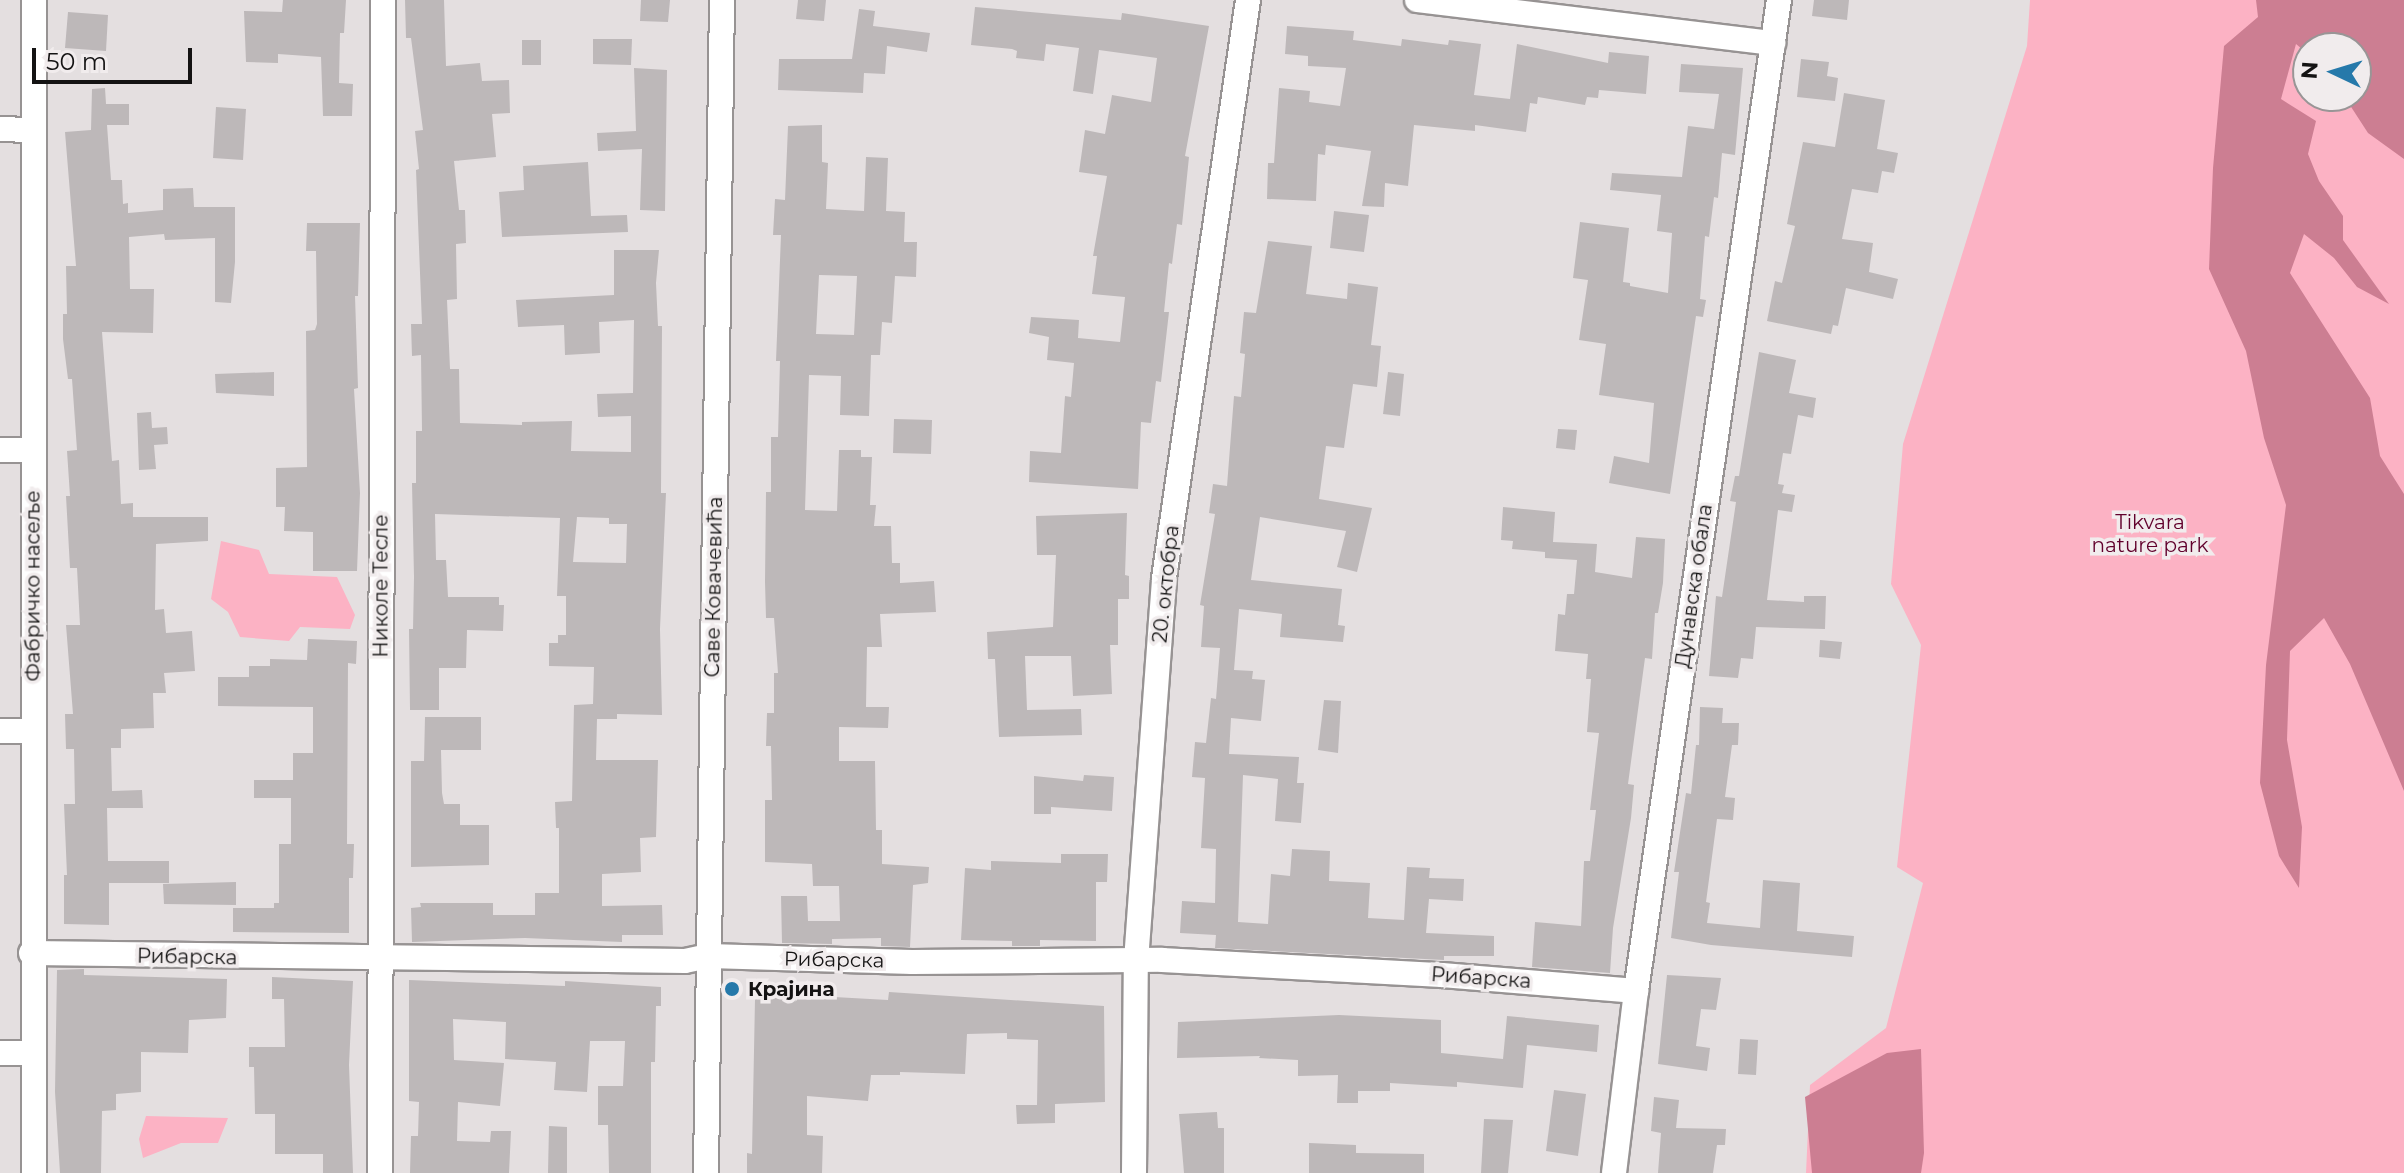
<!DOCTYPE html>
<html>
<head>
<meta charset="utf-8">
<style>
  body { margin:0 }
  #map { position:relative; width:2404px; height:1173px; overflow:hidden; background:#e4dfe0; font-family:Montserrat,sans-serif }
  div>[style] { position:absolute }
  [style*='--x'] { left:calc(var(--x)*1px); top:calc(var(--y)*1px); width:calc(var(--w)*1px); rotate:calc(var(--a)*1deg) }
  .green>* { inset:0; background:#fcb2c4 }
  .water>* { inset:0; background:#cc7e92 }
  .building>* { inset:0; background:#bdb8b9 }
  .roads { filter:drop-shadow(2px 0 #979393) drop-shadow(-2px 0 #979393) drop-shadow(0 2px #979393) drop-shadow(0 -2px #979393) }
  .minor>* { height:24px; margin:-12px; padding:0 12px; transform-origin:12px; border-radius:12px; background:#fff }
  .dots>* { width:22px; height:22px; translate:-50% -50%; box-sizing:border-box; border:4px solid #f1eced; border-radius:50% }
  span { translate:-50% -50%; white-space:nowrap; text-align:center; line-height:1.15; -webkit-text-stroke:7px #f1eced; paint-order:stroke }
  .park-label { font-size:20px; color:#61002c }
  .street-label { font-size:20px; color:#141313 }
  .poi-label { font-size:20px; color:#141313; font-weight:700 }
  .left { translate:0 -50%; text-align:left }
  .north { position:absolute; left:2292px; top:32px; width:80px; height:80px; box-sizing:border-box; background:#f1eced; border:2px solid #999596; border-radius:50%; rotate:274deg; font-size:22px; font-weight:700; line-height:32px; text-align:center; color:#141313 }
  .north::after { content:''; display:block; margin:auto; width:28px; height:36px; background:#2679aa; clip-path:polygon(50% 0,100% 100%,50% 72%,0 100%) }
  .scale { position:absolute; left:32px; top:48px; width:160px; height:36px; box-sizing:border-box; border:4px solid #141313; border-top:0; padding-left:10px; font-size:24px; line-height:28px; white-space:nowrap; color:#141313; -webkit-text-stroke:6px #f1eced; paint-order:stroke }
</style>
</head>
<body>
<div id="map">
  <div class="green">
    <i style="clip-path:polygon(evenodd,2030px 0,2404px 0,2404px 1173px,1806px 1173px,1810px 1085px,1886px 1028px,1923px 883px,1897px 867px,1921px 645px,1891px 584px,1903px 444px,2027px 46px,2030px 0,2308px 48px,2356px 48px,2356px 96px,2308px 96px,2308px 48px)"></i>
    <i style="clip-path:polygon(221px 541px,259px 550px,269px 574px,337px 577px,355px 615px,350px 629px,300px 627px,289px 641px,240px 637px,228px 612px,211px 599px)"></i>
    <i style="clip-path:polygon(146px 1116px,228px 1118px,218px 1143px,181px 1143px,143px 1158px,139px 1139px)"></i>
  </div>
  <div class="water">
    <i style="clip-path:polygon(2256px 0,2404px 0,2404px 159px,2368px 133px,2344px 96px,2356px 96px,2356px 48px,2308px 48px,2308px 54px,2296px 44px,2281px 99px,2316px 121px,2308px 154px,2319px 181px,2343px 216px,2343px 240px,2389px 304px,2357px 287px,2334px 258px,2304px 234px,2290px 273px,2370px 398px,2380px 456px,2404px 494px,2404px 791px,2350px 664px,2324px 618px,2290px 651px,2287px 740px,2302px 827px,2299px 888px,2279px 856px,2260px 783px,2266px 665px,2286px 505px,2264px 438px,2246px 351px,2209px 269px,2213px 168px,2224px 46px,2258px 17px)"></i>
    <i style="clip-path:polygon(1921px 1049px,1924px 1153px,1921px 1173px,1812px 1173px,1805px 1097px,1887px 1053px)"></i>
  </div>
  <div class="building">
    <i style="clip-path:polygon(283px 0,346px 0,344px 33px,340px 33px,339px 83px,353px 84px,352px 116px,323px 116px,321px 57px,278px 54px,278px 63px,246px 62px,244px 11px,282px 12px)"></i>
    <i style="clip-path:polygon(evenodd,405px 0,444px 0,446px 66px,480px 63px,482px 81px,509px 80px,510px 113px,492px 114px,496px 157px,454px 161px,459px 210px,465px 210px,466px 243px,456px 244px,457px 299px,447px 300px,450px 369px,459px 369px,460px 423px,522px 425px,522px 422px,572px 421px,571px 451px,631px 452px,631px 416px,598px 417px,597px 394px,633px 393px,634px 320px,599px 322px,600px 353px,565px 355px,564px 325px,518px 327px,516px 300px,614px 295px,614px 250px,659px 250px,656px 283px,658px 326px,662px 326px,661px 493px,666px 493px,660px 629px,662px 715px,617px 714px,617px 719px,597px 719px,596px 760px,658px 760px,656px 837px,640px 838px,641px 872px,602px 874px,602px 906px,662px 905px,663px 935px,622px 935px,622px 942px,525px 938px,412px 942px,411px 908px,421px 907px,420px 903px,493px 903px,493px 915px,535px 915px,535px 893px,559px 893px,559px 828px,556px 828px,555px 802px,572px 801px,574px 705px,593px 704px,594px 667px,549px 666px,549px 643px,558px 643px,558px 635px,566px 635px,566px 596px,557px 596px,560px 518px,435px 514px,436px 560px,446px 560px,448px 597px,499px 597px,499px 605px,504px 605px,503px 631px,467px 630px,466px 668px,439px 668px,439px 710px,410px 710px,409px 629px,413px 629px,414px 577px,412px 483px,416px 483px,416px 431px,422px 431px,421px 355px,412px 356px,411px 324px,422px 324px,416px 170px,419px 169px,415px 131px,423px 130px,411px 38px,406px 38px,405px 0,577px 517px,609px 518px,609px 524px,627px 524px,626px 563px,573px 562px,577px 517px)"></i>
    <i style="clip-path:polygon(641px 0,670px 0,668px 22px,640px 21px)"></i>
    <i style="clip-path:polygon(798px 0,826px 0,824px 21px,796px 19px)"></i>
    <i style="clip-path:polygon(1814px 0,1849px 0,1847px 20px,1812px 16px)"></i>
    <i style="clip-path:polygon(975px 7px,1121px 20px,1122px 13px,1209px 26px,1185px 156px,1189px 157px,1182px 225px,1177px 224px,1172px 264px,1169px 263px,1164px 312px,1169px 312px,1161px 382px,1156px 381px,1151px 423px,1141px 422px,1138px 489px,1029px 482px,1030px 451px,1061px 453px,1065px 396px,1071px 397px,1074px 363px,1047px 360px,1049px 337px,1029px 333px,1031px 317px,1079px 320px,1078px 338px,1120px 342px,1125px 297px,1092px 294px,1097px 256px,1093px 256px,1107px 176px,1079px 172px,1085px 130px,1105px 134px,1112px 95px,1151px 102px,1157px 58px,1099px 50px,1093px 94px,1073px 91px,1079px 48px,1046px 44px,1044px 61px,1016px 58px,1017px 51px,1012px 49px,971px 45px)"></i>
    <i style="clip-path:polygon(859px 9px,875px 11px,873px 26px,930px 33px,927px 52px,887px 46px,885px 74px,864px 73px,863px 93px,778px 90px,779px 59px,852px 59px)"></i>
    <i style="clip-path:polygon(68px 12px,108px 15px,106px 51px,65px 48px)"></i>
    <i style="clip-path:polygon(1287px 26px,1354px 31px,1353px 40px,1401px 46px,1402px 39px,1448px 45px,1449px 40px,1481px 44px,1474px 95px,1510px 99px,1517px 44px,1608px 63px,1609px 52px,1649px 56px,1646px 94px,1599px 90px,1598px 98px,1587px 97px,1585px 105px,1538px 97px,1537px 104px,1530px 103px,1526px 132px,1475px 125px,1475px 131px,1414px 125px,1408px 186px,1385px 183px,1384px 207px,1362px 206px,1371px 151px,1326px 145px,1325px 155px,1318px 154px,1316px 201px,1267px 199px,1268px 163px,1274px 163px,1279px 88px,1310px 91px,1309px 102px,1340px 106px,1346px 68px,1308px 66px,1308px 56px,1285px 54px)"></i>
    <i style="clip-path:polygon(593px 39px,632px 39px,631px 65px,593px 64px)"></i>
    <i style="clip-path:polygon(522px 40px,541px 40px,541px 65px,522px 65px)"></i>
    <i style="clip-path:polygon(1801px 59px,1829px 62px,1827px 76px,1838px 78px,1835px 101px,1797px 97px)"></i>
    <i style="clip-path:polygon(1681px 64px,1743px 68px,1735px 155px,1722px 153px,1718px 198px,1714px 197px,1709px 237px,1705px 236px,1700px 299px,1706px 300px,1703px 317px,1696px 316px,1670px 494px,1609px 483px,1614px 456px,1649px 463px,1654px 403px,1599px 395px,1606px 344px,1579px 340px,1588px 280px,1573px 278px,1580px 222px,1629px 228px,1623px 282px,1630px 283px,1630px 286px,1668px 293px,1672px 233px,1657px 231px,1661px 195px,1610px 190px,1612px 173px,1682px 177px,1688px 126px,1714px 129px,1719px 94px,1679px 92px)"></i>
    <i style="clip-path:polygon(634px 68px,667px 70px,665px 211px,640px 210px,642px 149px,598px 151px,597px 133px,636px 131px)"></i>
    <i style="clip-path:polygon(105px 88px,106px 104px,129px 104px,129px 125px,107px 125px,111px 180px,122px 180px,123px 204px,128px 203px,128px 213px,163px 210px,163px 189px,193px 188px,194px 207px,235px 207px,235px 262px,231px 303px,215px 302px,215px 238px,165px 240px,164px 234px,129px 237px,130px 289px,154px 289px,153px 333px,102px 332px,112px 461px,119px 460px,121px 504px,133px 503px,133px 517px,208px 517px,208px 541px,156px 544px,155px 610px,164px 609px,166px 633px,192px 631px,195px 671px,164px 673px,166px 693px,153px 693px,154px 728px,121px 729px,121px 748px,111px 748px,112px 791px,142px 790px,143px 808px,107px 808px,108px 861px,169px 861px,169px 883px,109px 883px,109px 925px,64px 924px,64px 875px,67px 875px,64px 804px,75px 804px,74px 749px,66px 749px,65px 714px,73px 714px,66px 625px,80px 625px,77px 568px,70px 568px,66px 496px,70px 496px,67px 451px,77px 450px,72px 379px,68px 379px,63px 339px,63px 314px,67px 314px,66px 266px,76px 266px,65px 132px,91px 130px,92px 89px)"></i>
    <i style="clip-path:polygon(1844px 93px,1885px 100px,1877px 149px,1898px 153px,1894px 173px,1882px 171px,1878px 193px,1852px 189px,1842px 239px,1873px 243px,1869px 272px,1898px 279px,1893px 299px,1846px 288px,1838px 326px,1833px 325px,1831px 334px,1767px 321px,1775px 281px,1782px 283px,1795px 226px,1787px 224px,1803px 142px,1835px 147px)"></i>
    <i style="clip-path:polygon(216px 107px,246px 109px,243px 160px,213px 158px)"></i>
    <i style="clip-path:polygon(evenodd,822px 125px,822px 162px,828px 163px,826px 209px,864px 211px,866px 157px,888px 158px,886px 211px,905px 212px,904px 242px,917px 242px,916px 277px,895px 276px,892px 323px,882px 322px,880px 355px,871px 355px,869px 416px,840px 415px,841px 376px,809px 375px,805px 510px,837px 511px,839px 450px,861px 450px,861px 457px,872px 457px,870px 505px,876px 505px,874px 526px,891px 526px,892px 563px,900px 563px,900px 583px,934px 581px,936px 612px,880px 614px,882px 647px,867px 647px,866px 707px,889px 707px,888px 728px,839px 727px,839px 761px,875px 761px,876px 830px,882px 830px,882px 864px,929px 867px,928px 883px,913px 885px,910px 947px,881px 946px,881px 938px,832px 939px,832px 944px,782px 943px,781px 896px,807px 896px,808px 921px,840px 921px,839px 886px,813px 886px,812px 864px,765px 862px,765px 800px,772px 800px,771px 746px,766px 746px,767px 713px,774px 713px,774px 673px,778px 673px,774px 618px,766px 618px,765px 582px,766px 492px,771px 492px,771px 437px,778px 437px,780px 361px,776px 361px,781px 235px,773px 235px,775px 199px,785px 200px,788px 126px,822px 125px,819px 275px,857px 276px,854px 335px,816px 334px,819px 275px)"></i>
    <i style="clip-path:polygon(588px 162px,591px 216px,627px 215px,628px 232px,502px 237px,499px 192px,524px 190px,523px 166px)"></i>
    <i style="clip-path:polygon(1334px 211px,1369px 215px,1364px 252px,1330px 248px)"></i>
    <i style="clip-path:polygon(307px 223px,360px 223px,358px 296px,355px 296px,358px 388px,354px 389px,360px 493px,357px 571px,313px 571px,313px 532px,284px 531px,285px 507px,276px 507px,276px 468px,307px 467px,306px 331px,315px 330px,317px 324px,316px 251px,306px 251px)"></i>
    <i style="clip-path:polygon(1268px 241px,1312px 246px,1306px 294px,1347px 299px,1348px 283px,1378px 287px,1371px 345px,1381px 346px,1377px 387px,1353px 384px,1344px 448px,1326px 446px,1319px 499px,1372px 508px,1357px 572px,1337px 567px,1346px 531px,1260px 517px,1251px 580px,1342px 589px,1338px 625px,1345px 626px,1343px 642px,1280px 637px,1282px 614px,1239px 609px,1234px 670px,1253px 671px,1252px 679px,1265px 680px,1261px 721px,1231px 718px,1229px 754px,1299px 757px,1297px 783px,1304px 783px,1301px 823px,1275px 821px,1278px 779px,1243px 775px,1238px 922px,1268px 924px,1271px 874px,1290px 876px,1292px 849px,1330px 851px,1329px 881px,1370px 883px,1368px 918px,1404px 920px,1407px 867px,1430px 868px,1429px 878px,1464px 879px,1463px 901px,1429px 899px,1426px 933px,1494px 936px,1494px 956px,1444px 956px,1444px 960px,1215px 948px,1216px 935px,1180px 933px,1182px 901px,1215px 903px,1216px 849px,1201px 848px,1205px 778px,1192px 777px,1195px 742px,1206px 743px,1211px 698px,1216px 699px,1220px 648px,1201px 647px,1204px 606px,1200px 605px,1215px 514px,1209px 513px,1213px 484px,1227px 486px,1234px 396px,1241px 397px,1245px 354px,1240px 353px,1244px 312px,1256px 313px)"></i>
    <i style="clip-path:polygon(1759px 352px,1796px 360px,1789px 393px,1816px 398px,1813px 418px,1798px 415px,1791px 454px,1783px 453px,1778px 484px,1784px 485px,1782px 493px,1795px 495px,1792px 512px,1778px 510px,1767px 600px,1804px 602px,1804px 596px,1826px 596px,1825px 629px,1756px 627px,1753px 659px,1741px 658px,1738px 678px,1709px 676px,1716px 596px,1722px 597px,1736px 502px,1730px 501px,1735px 476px,1739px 476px)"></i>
    <i style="clip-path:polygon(274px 372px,274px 396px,216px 393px,215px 374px)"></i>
    <i style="clip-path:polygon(1388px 372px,1404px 374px,1400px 416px,1383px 414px)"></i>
    <i style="clip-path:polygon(151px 412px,152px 428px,167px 427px,168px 444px,154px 445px,156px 469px,139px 470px,137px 413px)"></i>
    <i style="clip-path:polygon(894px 419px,932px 420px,931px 454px,893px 453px)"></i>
    <i style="clip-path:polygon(1558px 429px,1577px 430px,1575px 450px,1556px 448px)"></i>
    <i style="clip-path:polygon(1503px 507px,1555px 512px,1553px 542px,1597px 544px,1595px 572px,1632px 578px,1636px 537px,1665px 539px,1663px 583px,1658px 613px,1655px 613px,1652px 659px,1645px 658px,1628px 784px,1634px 785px,1631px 818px,1613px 928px,1610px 973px,1532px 967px,1535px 922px,1581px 926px,1584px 861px,1590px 861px,1596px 810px,1590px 810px,1599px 733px,1587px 732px,1591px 679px,1586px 679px,1588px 654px,1555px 651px,1558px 614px,1565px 615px,1567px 594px,1574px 594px,1577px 560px,1545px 558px,1545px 552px,1512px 549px,1513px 541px,1501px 540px)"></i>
    <i style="clip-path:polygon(1127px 513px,1125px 575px,1129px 576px,1129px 599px,1118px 599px,1118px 645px,1110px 645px,1112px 694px,1073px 696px,1071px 656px,1025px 656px,1027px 710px,1081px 709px,1082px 735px,999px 737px,995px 659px,988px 659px,987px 632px,1053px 627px,1056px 555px,1037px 555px,1036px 516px)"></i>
    <i style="clip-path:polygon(308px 639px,357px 641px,356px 664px,348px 663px,347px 844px,354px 844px,353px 878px,349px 878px,349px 933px,233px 932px,233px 908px,274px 908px,274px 903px,279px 903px,279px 844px,291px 844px,291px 798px,254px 798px,254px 780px,293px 780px,293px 753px,313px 753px,313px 707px,218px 706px,218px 677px,249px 677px,249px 666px,270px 666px,270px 659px,307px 660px)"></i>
    <i style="clip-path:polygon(1820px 640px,1842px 642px,1840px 659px,1819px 657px)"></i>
    <i style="clip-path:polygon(1324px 700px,1341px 701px,1338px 753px,1318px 750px)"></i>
    <i style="clip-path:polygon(1700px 707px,1723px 708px,1722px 723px,1739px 723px,1738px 745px,1732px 745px,1725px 797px,1735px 798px,1733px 820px,1717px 819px,1706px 902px,1710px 903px,1707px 923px,1760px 928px,1763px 880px,1800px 883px,1797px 931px,1854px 936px,1852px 957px,1711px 945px,1671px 938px,1679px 872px,1674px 872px,1686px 793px,1691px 794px,1696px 745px,1699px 745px)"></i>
    <i style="clip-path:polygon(425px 717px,481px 717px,481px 750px,441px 750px,442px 793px,444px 804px,460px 804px,460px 825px,489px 825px,489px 865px,411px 867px,411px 761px,424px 761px)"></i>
    <i style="clip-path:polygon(1084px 775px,1114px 777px,1112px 811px,1051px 807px,1051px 814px,1034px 814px,1034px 776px,1083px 781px)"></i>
    <i style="clip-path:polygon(1061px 854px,1108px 854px,1107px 882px,1096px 882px,1096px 941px,1040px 940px,1040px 946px,1012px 946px,1012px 941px,961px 940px,965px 868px,991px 870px,991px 861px,1061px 863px)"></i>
    <i style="clip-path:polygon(236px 882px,236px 905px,164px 904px,163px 884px)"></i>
    <i style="clip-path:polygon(84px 969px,84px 975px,227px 979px,226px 1018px,189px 1020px,188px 1053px,141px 1052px,141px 1092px,116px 1094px,116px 1110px,102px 1111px,101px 1173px,60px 1173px,55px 1092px,57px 970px)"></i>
    <i style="clip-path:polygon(1667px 975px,1721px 978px,1716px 1010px,1701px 1009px,1696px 1046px,1710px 1048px,1707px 1071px,1658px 1064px)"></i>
    <i style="clip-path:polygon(272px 977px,353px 981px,349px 1065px,353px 1173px,323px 1173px,323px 1154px,275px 1154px,275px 1114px,255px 1114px,254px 1067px,249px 1067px,249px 1047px,285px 1047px,284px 999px,272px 999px)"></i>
    <i style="clip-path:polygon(409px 980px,565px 986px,565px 981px,661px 987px,661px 1006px,656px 1006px,655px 1062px,651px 1062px,651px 1173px,609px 1173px,608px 1125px,598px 1125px,598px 1086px,623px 1086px,625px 1041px,590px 1041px,587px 1092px,554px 1090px,556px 1062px,505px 1059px,506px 1022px,453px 1019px,454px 1060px,504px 1063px,500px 1106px,458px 1102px,457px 1141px,490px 1142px,491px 1131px,511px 1131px,509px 1173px,410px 1173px,411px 1136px,418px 1136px,419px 1102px,409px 1101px)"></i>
    <i style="clip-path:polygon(889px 992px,1104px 1006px,1105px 1102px,1055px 1104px,1055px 1123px,1017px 1124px,1016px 1105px,1037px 1105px,1038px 1040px,1007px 1039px,1007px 1033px,967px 1034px,965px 1074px,900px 1072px,900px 1075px,871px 1075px,868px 1101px,807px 1096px,807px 1135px,823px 1136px,822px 1173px,747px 1173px,747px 1153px,752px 1154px,755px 999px,761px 993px,888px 1000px)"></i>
    <i style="clip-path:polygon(1339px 1015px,1441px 1020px,1441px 1053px,1503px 1059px,1507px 1016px,1599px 1025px,1597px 1052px,1527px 1045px,1523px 1088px,1457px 1082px,1457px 1087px,1390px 1083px,1390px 1091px,1358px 1091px,1358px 1103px,1337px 1103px,1338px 1075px,1298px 1076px,1298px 1060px,1259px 1058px,1260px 1056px,1177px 1058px,1178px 1022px)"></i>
    <i style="clip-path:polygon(1740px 1039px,1758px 1040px,1756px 1075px,1738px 1074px)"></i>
    <i style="clip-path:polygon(1554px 1090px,1586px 1094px,1578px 1156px,1546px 1151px)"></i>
    <i style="clip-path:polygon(1654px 1097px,1679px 1100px,1676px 1128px,1726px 1129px,1725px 1145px,1717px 1145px,1713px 1173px,1658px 1173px,1661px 1133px,1651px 1131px)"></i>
    <i style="clip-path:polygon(1217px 1112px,1218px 1128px,1224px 1128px,1224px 1173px,1184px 1173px,1179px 1114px)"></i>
    <i style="clip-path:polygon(1484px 1119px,1513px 1120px,1508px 1173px,1481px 1173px)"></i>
    <i style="clip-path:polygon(549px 1126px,567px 1127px,567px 1173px,548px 1173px)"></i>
    <i style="clip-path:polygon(1309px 1143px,1356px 1145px,1356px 1153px,1424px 1154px,1424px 1173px,1309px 1173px)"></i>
  </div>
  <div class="roads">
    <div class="minor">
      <i style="--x:34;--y:0;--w:1173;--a:90"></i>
      <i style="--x:1417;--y:0;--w:359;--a:6.9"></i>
      <i style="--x:0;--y:129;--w:32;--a:2"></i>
      <i style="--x:0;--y:450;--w:33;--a:0"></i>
      <i style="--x:0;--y:731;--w:32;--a:0"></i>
      <i style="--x:31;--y:953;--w:654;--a:0.7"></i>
      <i style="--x:685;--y:961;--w:25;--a:-12"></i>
      <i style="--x:709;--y:956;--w:203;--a:1.7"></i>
      <i style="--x:912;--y:962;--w:250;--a:-0.5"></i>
      <i style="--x:1162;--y:960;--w:280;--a:3.1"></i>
      <i style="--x:1442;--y:975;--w:195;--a:4.7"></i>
      <i style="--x:0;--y:1053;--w:32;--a:0"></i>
      <i style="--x:380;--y:1173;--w:1173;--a:-89.85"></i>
      <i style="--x:706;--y:1173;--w:1173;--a:-89.22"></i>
      <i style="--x:1134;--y:1173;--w:212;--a:-89.5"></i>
      <i style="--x:1136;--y:961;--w:384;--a:-85.8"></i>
      <i style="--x:1164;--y:578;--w:584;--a:-81.73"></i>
      <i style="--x:1614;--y:1173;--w:183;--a:-83.1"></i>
      <i style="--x:1636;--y:991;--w:1001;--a:-81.79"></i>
    </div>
  </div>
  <div class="dots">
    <i style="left:732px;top:989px;background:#2679aa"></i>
  </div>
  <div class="park-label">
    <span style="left:2150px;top:534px">Tikvara<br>nature park</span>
  </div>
  <div class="street-label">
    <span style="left:1166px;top:584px;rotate:-84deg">20. октобра</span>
    <span style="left:33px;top:586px;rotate:-90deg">Фабричко насеље</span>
    <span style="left:381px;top:586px;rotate:-90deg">Николе Тесле</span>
    <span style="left:1694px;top:586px;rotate:-82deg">Дунавска обала</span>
    <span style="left:714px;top:587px;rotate:-89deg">Саве Ковачевића</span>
    <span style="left:187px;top:957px;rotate:1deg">Рибарска</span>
    <span style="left:834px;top:960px;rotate:1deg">Рибарска</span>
    <span style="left:1481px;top:978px;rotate:4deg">Рибарска</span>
  </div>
  <div class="poi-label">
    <span class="left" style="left:748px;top:989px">Крајина</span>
  </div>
  <div class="north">N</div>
  <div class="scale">50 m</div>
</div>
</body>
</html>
